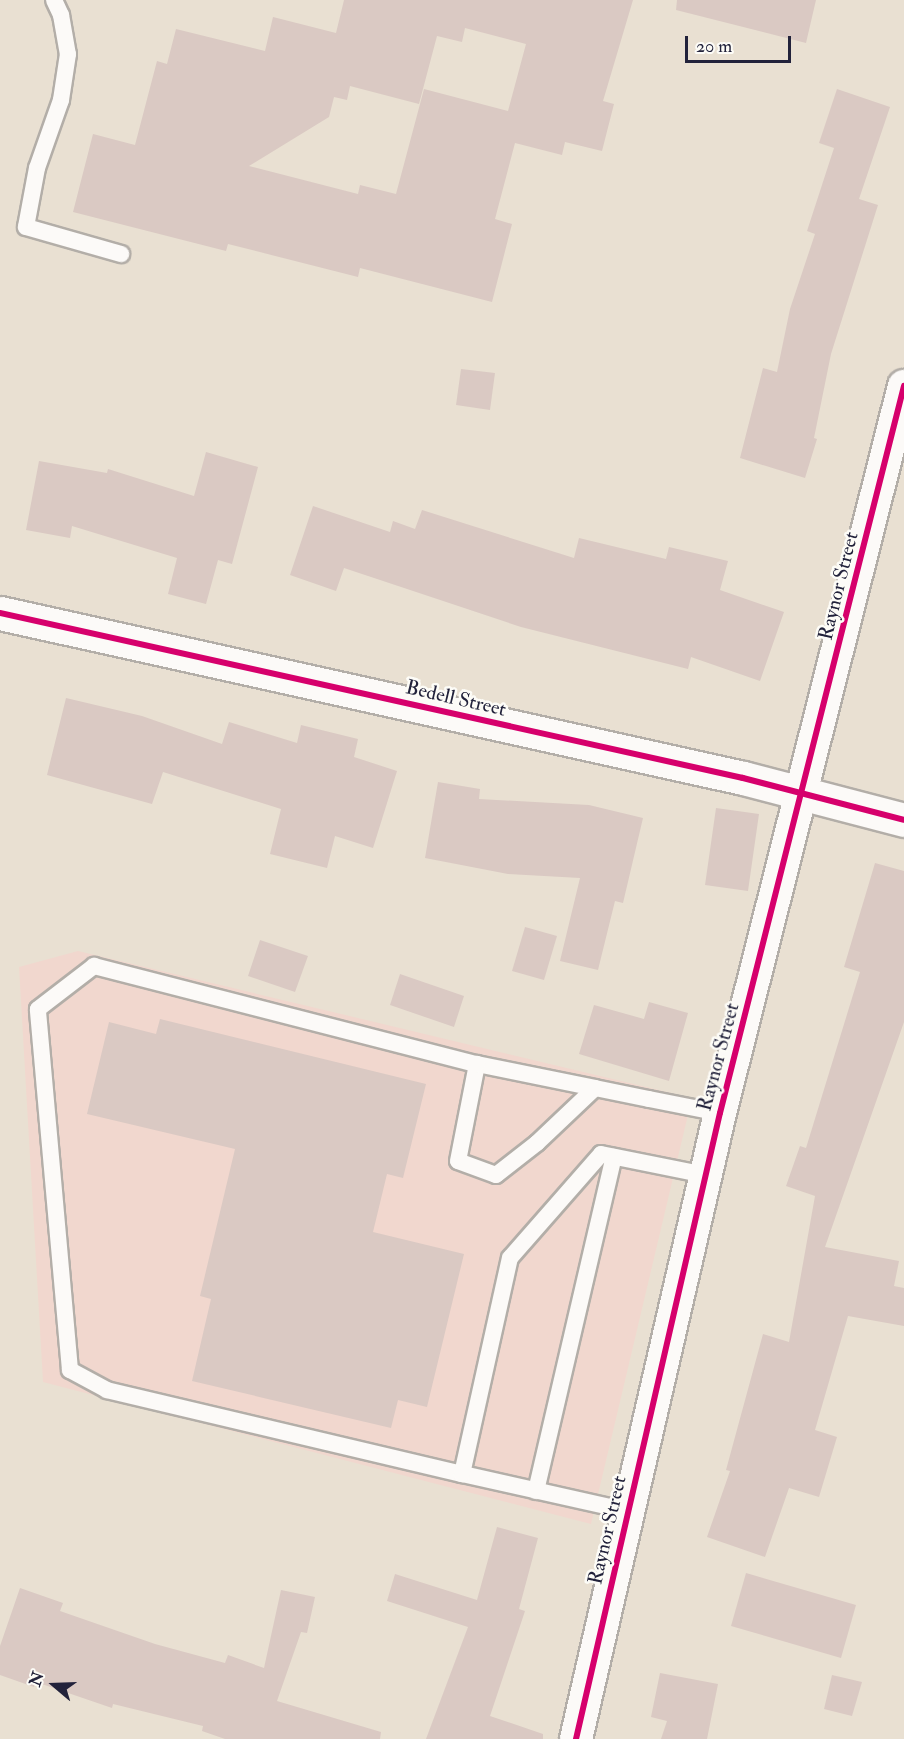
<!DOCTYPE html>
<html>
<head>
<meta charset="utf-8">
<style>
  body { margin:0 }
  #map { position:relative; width:904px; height:1739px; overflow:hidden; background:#e9e0d2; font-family:"IM FELL Double Pica",serif }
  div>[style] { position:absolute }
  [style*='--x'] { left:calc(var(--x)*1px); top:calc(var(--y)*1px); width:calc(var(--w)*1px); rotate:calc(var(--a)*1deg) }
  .built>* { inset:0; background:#f1d7ce }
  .building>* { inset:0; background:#dac9c3 }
  .roads { filter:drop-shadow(2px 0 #b3aea8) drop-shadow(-2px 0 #b3aea8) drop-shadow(0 2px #b3aea8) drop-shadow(0 -2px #b3aea8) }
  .service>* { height:16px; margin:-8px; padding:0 8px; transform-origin:8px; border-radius:8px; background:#fcfaf8 }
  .minor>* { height:32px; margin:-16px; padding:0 16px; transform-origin:16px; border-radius:16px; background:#fcfaf8 }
  .tertiary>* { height:33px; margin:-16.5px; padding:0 16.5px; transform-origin:16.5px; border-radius:16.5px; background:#fcfaf8 }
  .cycleway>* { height:6px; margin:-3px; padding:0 3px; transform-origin:3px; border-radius:3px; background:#d6006c }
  span { translate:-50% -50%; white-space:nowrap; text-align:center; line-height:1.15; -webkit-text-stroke:5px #fdfcf7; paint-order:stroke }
  .street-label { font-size:20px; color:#22223b }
  .north { position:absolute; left:24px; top:1655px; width:60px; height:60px; -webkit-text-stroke:4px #fdfcf7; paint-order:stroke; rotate:289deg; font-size:16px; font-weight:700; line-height:24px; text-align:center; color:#22223b }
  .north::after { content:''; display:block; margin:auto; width:21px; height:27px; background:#22223b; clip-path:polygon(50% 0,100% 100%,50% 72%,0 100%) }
  .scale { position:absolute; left:685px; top:36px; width:106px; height:27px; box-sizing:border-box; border:3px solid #22223b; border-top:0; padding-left:8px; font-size:18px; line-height:21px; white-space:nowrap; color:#22223b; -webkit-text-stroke:4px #fdfcf7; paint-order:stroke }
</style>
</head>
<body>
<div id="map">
  <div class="built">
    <i style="clip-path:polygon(78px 951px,692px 1098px,591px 1524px,43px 1382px,19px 967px)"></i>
  </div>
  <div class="building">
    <i style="clip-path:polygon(evenodd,344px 0,633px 0,603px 101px,614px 104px,602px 151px,565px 142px,562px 155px,515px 143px,495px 219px,512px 224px,492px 302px,360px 268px,358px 277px,228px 244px,226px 251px,73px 212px,93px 134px,135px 145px,157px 61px,167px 64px,176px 29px,265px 51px,273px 17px,336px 33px,344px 0,465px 28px,526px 44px,508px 111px,424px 89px,396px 194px,360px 185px,358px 194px,249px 166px,329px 117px,334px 97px,347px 100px,350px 86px,419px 104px,437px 36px,462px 42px,465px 28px)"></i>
    <i style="clip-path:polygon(677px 0,816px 0,806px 43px,676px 10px)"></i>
    <i style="clip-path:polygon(837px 89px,890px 107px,859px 199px,878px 205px,831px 354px,814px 438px,817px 439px,805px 478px,740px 458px,763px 368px,777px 372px,790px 309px,815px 234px,807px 231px,834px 148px,819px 143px)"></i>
    <i style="clip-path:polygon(461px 369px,495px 373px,490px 410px,456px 405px)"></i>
    <i style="clip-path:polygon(206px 452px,258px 467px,232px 564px,218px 560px,206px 604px,168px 594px,177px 558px,72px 526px,70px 538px,26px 530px,39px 461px,107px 473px,108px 469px,194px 496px)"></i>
    <i style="clip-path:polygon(313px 506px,390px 532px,393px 521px,415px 529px,422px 510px,574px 558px,579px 538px,666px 559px,669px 547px,728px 561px,720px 590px,784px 612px,760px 681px,691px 657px,688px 669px,521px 627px,344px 568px,336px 591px,290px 575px)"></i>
    <i style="clip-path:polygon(66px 698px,142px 716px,222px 744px,229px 722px,297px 743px,301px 725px,358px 739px,354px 757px,397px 771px,373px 848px,335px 836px,327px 868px,270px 854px,281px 809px,163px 772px,152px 804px,47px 775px)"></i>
    <i style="clip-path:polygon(438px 782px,480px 789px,479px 799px,589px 805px,643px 818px,623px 903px,615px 901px,598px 970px,560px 961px,580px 878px,508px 874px,425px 858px)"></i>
    <i style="clip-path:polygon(716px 808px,759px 814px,748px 891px,705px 885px)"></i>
    <i style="clip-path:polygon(875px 863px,904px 871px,904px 1022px,825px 1247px,899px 1261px,894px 1286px,904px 1288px,904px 1326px,848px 1316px,815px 1430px,837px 1437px,819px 1497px,789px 1488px,765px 1557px,707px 1537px,730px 1471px,726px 1470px,763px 1334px,789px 1342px,815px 1196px,786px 1186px,800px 1146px,806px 1148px,860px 972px,844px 967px)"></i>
    <i style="clip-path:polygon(525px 927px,557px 936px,544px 980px,512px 971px)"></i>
    <i style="clip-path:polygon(260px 940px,308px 956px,295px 992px,248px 976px)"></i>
    <i style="clip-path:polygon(400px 974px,464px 996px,454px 1027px,390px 1005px)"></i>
    <i style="clip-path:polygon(649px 1002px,688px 1013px,669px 1081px,579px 1054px,594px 1005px,644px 1019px)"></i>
    <i style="clip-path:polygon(160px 1019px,426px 1084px,403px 1178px,387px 1174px,373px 1232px,464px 1254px,427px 1407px,398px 1400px,391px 1428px,192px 1381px,211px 1299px,200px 1296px,235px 1149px,87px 1114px,109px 1022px,156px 1034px)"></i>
    <i style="clip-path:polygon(497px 1527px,538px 1538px,519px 1609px,525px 1611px,490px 1716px,543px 1734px,543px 1739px,426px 1739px,468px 1627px,387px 1601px,395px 1574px,477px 1600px)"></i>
    <i style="clip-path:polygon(746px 1573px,856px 1605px,841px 1658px,731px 1626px)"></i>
    <i style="clip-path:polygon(20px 1588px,63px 1603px,60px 1611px,155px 1644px,225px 1663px,228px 1655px,264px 1668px,281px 1590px,315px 1597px,307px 1633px,301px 1632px,277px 1701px,381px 1732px,380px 1739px,225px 1739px,202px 1731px,203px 1726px,113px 1704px,112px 1708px,36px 1682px,34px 1687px,0 1675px,0 1646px)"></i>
    <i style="clip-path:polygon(660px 1673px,718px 1684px,707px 1739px,661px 1739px,667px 1721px,651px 1717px)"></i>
    <i style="clip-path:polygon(832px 1675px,862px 1682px,852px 1716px,824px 1709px)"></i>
  </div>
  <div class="roads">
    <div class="service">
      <i style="--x:54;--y:0;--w:17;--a:65"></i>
      <i style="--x:61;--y:15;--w:40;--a:80"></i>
      <i style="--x:68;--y:54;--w:47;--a:98.7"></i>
      <i style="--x:61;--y:100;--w:72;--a:109.4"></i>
      <i style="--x:37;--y:168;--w:60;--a:100.6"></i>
      <i style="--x:26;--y:227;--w:99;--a:15.9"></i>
      <i style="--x:595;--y:1088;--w:80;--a:136.5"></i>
      <i style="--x:537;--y:1143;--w:52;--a:142"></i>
      <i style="--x:496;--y:1175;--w:40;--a:-159.8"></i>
      <i style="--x:458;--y:1161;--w:99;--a:-78.9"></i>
      <i style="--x:477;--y:1064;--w:120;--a:11.5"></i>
      <i style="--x:595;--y:1088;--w:55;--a:11.5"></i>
      <i style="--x:649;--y:1099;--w:72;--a:11.2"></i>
      <i style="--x:462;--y:1474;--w:365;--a:-166.7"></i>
      <i style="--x:107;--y:1390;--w:42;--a:-151.6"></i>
      <i style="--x:70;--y:1370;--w:362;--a:-95.1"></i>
      <i style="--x:38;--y:1009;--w:71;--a:-37.5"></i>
      <i style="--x:94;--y:966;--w:395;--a:14.4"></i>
      <i style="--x:536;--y:1491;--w:343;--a:-76.9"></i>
      <i style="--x:628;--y:1511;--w:170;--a:-167.4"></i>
      <i style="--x:462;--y:1474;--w:221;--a:-77.5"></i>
      <i style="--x:510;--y:1258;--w:138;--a:-48.8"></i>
      <i style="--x:601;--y:1154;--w:106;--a:11.4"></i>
    </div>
    <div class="minor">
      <i style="--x:576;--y:1739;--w:642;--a:-77.05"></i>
      <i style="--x:720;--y:1113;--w:750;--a:-75.8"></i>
    </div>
    <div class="tertiary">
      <i style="--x:0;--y:613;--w:761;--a:12.52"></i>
      <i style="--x:743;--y:778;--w:166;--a:14.6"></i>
    </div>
  </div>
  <div class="cycleway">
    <i style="--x:0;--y:613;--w:761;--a:12.52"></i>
    <i style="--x:743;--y:778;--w:166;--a:14.6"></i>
    <i style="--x:576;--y:1739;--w:642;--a:-77.05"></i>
    <i style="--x:720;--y:1113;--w:750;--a:-75.8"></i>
  </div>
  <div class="street-label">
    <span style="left:838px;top:586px;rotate:-76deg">Raynor Street</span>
    <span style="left:456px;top:698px;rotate:13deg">Bedell Street</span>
    <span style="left:718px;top:1057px;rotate:-75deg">Raynor Street</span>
    <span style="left:607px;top:1530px;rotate:-77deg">Raynor Street</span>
  </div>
  <div class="north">N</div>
  <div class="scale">20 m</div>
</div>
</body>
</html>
